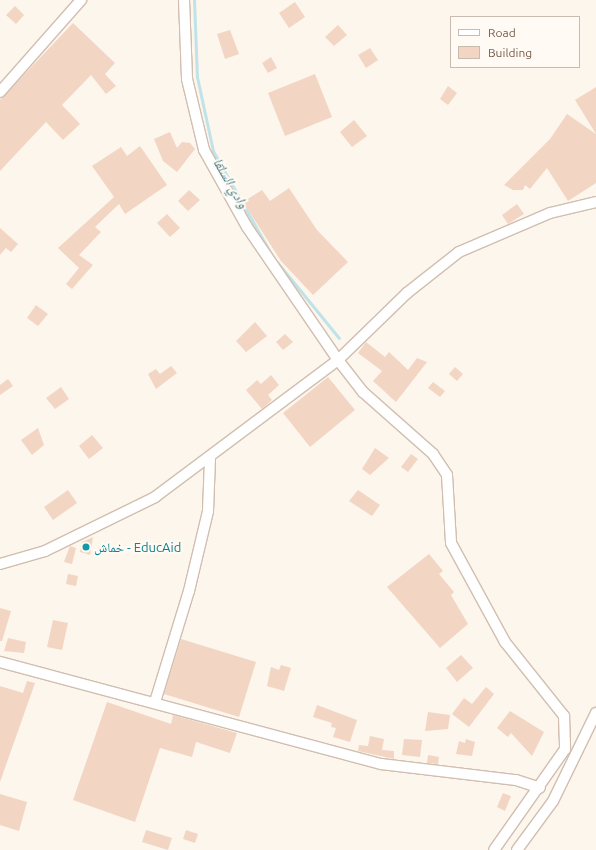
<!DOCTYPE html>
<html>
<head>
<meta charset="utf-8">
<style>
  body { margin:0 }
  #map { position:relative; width:596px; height:850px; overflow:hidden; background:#fdf6ec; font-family:Ubuntu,"Noto Naskh Arabic",sans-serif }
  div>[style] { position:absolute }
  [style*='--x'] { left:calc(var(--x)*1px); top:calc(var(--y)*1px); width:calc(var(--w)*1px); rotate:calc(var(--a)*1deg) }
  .stream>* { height:3px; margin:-1.5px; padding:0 1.5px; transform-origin:1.5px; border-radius:1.5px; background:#bfe3e8 }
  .building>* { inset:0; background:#f3d5c3 }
  .roads { filter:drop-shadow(1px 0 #d1beb0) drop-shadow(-1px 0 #d1beb0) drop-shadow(0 1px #d1beb0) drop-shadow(0 -1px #d1beb0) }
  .street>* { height:10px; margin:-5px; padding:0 5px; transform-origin:5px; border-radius:5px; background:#fff }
  .dots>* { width:11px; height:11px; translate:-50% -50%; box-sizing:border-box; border:2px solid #fffaf3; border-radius:50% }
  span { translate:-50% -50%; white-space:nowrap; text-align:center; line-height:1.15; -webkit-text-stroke:4px #fffaf3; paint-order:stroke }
  .culture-label { font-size:13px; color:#0d838f }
  .left { translate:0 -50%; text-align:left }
  .water-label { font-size:14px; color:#437c86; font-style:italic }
  .legend { position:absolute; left:450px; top:16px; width:130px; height:52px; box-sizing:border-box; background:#fffaf3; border:1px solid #cabbb1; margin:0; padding:5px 7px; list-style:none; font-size:12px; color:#7a5c4d }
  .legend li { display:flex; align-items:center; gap:8px; height:20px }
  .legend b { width:20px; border:1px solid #cabbb1 }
</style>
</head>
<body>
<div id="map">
  <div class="stream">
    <i style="--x:194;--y:0;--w:77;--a:87.8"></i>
    <i style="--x:197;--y:77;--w:76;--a:77.8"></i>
    <i style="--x:213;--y:151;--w:118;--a:60.6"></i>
    <i style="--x:277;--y:262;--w:98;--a:50.8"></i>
  </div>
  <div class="building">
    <i style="clip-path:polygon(295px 2px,305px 17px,289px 28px,279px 13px)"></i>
    <i style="clip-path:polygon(15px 6px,24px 15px,16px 24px,6px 15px)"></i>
    <i style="clip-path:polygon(73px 23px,115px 63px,105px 74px,116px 86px,106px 94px,91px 75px,62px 105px,80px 124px,63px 140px,46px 122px,0 171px,0 100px)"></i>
    <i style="clip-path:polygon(338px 25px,347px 35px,334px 46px,325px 37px)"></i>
    <i style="clip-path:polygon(230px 30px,239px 54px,225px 59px,217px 34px)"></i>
    <i style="clip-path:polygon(370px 48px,378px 60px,366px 68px,358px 55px)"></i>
    <i style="clip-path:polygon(271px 57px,277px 68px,268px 73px,262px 63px)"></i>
    <i style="clip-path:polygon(315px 74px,332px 117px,285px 136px,268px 93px)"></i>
    <i style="clip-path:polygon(448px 86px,457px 93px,448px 105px,440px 99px)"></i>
    <i style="clip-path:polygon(596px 87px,596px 134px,575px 100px)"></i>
    <i style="clip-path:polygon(567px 114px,596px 134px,596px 183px,568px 201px,547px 168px,530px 189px,525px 185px,523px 190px,513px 190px,504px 185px,550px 139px)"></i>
    <i style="clip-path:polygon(354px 120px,367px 136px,352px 147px,340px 132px)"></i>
    <i style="clip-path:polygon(170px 132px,177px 148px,182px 142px,190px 143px,195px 149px,177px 172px,163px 161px,154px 139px)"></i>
    <i style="clip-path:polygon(140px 146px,167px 185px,125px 214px,119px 204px,95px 227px,101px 232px,79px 255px,93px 265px,72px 289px,66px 284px,79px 268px,58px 248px,114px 197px,92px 166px,121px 147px,127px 156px)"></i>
    <i style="clip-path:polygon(289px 188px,317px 230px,348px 262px,313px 295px,281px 261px,243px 202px,262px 190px,270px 201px)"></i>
    <i style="clip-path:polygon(189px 190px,200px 200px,188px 211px,178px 201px)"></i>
    <i style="clip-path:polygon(517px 204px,524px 214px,508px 224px,502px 215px)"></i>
    <i style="clip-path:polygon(167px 214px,180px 228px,170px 237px,157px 223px)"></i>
    <i style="clip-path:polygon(0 228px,18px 244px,11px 252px,6px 248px,0 255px)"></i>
    <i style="clip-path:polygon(36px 305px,48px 314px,38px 326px,27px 318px)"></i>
    <i style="clip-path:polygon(255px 322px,267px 336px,246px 352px,236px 341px)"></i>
    <i style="clip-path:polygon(285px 334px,293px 342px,283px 350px,276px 342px)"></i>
    <i style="clip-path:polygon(366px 342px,385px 357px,389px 352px,408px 370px,417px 358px,427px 362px,396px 402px,373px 381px,382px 371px,358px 353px)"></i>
    <i style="clip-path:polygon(171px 366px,177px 373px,156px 389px,148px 374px,156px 369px,160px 374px)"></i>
    <i style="clip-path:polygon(455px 367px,463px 374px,457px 381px,449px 374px)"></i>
    <i style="clip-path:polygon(271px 375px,279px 385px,268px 395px,272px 400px,262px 409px,246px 390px,257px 380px,261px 384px)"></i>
    <i style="clip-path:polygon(328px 377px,355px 410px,310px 447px,283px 413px)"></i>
    <i style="clip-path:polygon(8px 379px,13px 386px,0 395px,0 385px)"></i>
    <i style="clip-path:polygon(433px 382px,445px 391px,440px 397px,428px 388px)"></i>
    <i style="clip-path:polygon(61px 387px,69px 399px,55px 409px,46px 398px)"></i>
    <i style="clip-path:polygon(38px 428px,44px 445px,32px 455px,21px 440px)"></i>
    <i style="clip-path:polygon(92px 435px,103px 448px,89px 459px,79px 446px)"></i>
    <i style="clip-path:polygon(375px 448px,389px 458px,370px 475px,362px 469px)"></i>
    <i style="clip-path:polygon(411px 454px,418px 459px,408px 472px,401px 467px)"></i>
    <i style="clip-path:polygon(68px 490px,77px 503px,53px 520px,44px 507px)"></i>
    <i style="clip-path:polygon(358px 490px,380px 505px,372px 516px,349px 501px)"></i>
    <i style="clip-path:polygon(93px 537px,90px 555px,80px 552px,82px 542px)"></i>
    <i style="clip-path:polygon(70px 546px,76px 548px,72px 564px,64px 562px)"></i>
    <i style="clip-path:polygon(429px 554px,443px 571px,439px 574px,454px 592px,451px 595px,468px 624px,440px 648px,387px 587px)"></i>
    <i style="clip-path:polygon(68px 574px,78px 576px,76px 586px,66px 584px)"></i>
    <i style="clip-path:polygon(0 608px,11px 611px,2px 641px,0 641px)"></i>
    <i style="clip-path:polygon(53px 620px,68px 623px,62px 650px,47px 647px)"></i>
    <i style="clip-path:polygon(8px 638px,26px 642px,24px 653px,4px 651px)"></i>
    <i style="clip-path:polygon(181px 639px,256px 662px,239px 717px,164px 694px)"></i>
    <i style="clip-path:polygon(461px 655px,473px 668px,457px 682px,446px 668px)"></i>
    <i style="clip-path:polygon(281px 665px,291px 668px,284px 691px,267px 686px,271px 667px,279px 670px)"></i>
    <i style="clip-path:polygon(27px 681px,35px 683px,0 782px,0 686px,23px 693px)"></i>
    <i style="clip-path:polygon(486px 687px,494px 694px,469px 727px,452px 714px,464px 698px,472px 704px)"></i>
    <i style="clip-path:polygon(107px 702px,171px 724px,173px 715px,237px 733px,230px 753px,196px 742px,192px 757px,160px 748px,135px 822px,73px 800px)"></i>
    <i style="clip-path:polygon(317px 705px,357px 720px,350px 742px,333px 737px,336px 728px,331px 727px,332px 723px,313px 717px)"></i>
    <i style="clip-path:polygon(510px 711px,544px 732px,532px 756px,511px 733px,508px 737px,497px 728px)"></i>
    <i style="clip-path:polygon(428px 712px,450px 715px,448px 729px,425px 731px)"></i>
    <i style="clip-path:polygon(370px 736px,384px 739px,382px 750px,394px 751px,394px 759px,358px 751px,359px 745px,368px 746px)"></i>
    <i style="clip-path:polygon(404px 739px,422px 740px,420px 757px,402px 755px)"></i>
    <i style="clip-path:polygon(466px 739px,475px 742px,472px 756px,456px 754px,459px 741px,465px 743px)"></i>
    <i style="clip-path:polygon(428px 755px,439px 757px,438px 764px,427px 763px)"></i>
    <i style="clip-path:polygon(503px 793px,511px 796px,505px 811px,497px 807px)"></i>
    <i style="clip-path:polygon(0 794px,27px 802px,19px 831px,0 825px)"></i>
    <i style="clip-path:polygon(146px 830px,172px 838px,168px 850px,142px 842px)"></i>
    <i style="clip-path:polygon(186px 830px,198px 834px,195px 843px,183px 839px)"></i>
  </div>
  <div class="roads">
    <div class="street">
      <i style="--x:184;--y:0;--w:79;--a:87.8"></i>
      <i style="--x:187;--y:79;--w:73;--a:76.5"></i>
      <i style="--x:204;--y:150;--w:88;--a:60.8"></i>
      <i style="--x:247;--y:227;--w:161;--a:55.6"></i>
      <i style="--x:338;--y:360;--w:41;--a:52"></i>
      <i style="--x:363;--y:392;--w:94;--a:41.5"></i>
      <i style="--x:433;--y:454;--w:25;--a:56"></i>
      <i style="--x:447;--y:475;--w:68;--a:86.6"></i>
      <i style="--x:451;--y:543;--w:113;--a:61.4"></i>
      <i style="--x:505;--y:642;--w:95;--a:51.4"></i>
      <i style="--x:564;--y:716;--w:33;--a:88"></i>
      <i style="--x:565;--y:749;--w:123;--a:125.1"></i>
      <i style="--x:0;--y:92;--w:123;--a:-48.6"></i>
      <i style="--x:0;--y:564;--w:47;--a:-16.1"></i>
      <i style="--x:45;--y:551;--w:123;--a:-26.1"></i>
      <i style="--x:155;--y:497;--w:229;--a:-36.8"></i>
      <i style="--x:338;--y:360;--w:96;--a:-44.2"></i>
      <i style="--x:407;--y:293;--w:66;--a:-38.3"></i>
      <i style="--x:459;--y:252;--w:99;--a:-23.2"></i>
      <i style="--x:550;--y:213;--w:47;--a:-13.4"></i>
      <i style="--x:0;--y:662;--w:394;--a:15"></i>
      <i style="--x:381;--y:764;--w:136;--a:6.8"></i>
      <i style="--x:516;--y:780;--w:25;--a:18"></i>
      <i style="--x:155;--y:702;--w:116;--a:-73"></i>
      <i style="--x:189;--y:591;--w:82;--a:-76.6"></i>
      <i style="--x:208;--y:511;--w:53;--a:-87.8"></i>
      <i style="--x:517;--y:850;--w:61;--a:-53.7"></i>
      <i style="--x:553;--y:801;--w:98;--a:-64"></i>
    </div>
  </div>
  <div class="dots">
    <i style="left:86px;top:547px;background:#0f9aa8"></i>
  </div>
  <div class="culture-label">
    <span class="left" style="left:94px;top:547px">خماش - EducAid</span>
  </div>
  <div class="water-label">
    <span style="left:231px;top:183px;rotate:60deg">وادي السلقا</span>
  </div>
  <ul class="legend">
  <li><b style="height:5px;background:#fff"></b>Road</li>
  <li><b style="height:11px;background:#f3d5c3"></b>Building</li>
  </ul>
</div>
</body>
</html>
